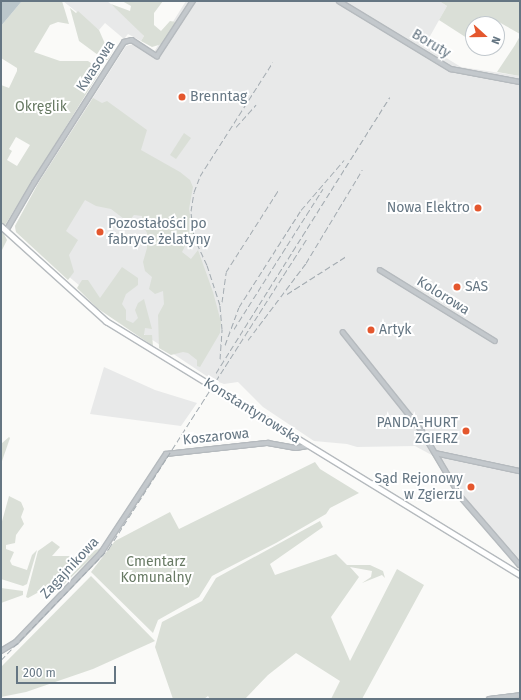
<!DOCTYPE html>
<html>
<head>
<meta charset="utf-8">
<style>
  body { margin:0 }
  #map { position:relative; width:521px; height:700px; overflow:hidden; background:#fafaf8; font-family:"Fira Sans",sans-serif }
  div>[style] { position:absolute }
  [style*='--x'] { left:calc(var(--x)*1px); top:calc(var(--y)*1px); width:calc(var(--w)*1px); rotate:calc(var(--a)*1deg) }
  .built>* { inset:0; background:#e8e9e9 }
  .green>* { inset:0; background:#dadfd7 }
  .water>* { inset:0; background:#bbc7cb }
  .roads { filter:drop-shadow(1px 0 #b5babe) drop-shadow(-1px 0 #b5babe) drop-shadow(0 1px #b5babe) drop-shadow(0 -1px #b5babe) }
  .minor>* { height:3.5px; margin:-1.75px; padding:0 1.75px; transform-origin:1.75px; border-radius:1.75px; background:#c3c8cc }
  .major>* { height:4.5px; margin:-2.25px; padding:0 2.25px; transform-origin:2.25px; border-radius:2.25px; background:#fff }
  .rail>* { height:1px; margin-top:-0.5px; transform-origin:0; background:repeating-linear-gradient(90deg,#a2aab0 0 6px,transparent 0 9px) }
  .dots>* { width:11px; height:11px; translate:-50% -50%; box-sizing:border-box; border:2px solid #fff; border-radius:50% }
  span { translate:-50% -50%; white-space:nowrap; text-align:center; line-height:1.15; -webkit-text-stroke:4px #fff; paint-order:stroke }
  .street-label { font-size:14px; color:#657683 }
  .poi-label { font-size:14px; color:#657683 }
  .left { translate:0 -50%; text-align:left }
  .right { translate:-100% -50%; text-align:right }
  .park-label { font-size:14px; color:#687a64 }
  .frame { position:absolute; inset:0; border:2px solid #657683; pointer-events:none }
  .north { position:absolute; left:465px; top:16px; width:40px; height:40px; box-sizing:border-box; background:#fff; border:1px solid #c1c8cd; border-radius:50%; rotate:111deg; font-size:11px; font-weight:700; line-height:16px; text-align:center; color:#657683 }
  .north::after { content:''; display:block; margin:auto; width:14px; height:18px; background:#e4572e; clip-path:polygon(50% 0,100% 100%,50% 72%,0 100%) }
  .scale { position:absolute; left:16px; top:666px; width:100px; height:18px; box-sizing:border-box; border:2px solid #657683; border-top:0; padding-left:5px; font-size:12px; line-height:14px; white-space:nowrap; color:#657683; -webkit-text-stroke:3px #fff; paint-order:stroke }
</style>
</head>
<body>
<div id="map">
  <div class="built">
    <i style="clip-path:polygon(63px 1px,107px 1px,127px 17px,144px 36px,141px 41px,128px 34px,124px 39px,105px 23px,99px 30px)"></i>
    <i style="clip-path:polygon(186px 1px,439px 1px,447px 6px,425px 45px,461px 67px,520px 76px,520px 560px,469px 503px,439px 459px,415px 446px,357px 447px,347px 444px,314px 441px,263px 407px,238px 382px,224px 384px,211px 379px,112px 313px,16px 232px,15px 226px,39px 182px,126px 46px,134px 44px,152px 55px)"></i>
    <i style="clip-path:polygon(104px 367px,155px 390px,197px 403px,181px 426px,90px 414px)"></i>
  </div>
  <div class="green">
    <i style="clip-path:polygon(evenodd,22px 1px,62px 1px,69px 24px,58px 22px,50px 25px,34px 52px,60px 61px,88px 61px,101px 70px,2px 230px,7px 240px,1px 252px,1px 85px,9px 88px,17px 71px,17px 68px,1px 58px,1px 26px,22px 1px,16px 137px,30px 145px,17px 166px,7px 160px,12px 151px,9px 149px,16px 137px)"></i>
    <i style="clip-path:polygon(122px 1px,163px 1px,154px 13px,154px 25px,161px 31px,170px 21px,176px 22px,162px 44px,152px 47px,141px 41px,144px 36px,111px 4px,130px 11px,131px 6px)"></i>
    <i style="clip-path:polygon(439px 1px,520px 1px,520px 34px,497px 21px,495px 24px,473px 24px,473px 42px,470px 40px,439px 20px,447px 6px)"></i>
    <i style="clip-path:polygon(70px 8px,76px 13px,78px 11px,99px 30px,106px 46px,113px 50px,108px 60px,105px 60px,106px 55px,98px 55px,79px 41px)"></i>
    <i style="clip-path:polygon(520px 36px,520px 76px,497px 72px,515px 45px)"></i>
    <i style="clip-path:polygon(93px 98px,102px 103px,107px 101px,147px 130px,141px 150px,180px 172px,190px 180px,193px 187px,189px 209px,195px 243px,189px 238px,182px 252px,191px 259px,198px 250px,213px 292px,221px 322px,220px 333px,200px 367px,197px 366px,197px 360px,188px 353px,183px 352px,171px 355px,159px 348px,158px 315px,164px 304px,163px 291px,155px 294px,149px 289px,152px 277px,145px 271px,143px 262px,147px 248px,147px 233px,142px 224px,142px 216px,134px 215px,128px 222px,111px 209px,96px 206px,85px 200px,66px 231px,78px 240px,69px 255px,74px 272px,68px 280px,16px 232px,15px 226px,39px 182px)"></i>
    <i style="clip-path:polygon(184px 133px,191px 138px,176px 159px,170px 155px)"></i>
    <i style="clip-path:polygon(122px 267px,138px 278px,138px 285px,126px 294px,122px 304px,126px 310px,126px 320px,133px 323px,138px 318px,135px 310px,138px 303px,144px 299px,152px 329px,145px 328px,144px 335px,152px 335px,153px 346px,97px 308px,77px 288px,82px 280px,88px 280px,100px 298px)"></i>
    <i style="clip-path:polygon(9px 437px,10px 438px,1px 464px,1px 444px)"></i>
    <i style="clip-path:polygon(315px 462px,320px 469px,359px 493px,330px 508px,326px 514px,276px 543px,212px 576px,199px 597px,158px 620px,153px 633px,91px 572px,115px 541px,170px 512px,179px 529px)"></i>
    <i style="clip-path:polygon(9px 496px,21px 502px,24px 509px,21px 517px,24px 524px,16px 535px,15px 543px,6px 545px,6px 549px,14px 552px,10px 561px,12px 565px,27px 570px,32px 555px,37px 550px,27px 584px,23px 586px,1px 579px,1px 525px)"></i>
    <i style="clip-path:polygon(320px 521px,323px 527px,270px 564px,275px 575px,336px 554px,347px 565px,370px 565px,383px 571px,385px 578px,382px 575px,362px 583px,371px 577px,372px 571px,350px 567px,359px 577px,331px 617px,350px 661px,397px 569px,424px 585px,362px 699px,331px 699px,340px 681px,296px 653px,268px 675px,245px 699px,210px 699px,208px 696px,204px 699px,173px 699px,155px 647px,162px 622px,202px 601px,216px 578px)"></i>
    <i style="clip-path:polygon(52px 541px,60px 547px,52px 556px,81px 556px,103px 547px,62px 586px,48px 587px,28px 598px,26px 597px,38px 551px)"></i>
    <i style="clip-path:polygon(91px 576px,155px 641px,93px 669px,26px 692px,1px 697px,1px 667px)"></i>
    <i style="clip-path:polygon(1px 588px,23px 591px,23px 595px,1px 603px)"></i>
  </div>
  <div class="water">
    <i style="clip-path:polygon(1px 1px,22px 1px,1px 26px)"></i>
  </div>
  <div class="roads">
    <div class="minor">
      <i style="--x:339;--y:1;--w:131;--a:31.3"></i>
      <i style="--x:451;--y:69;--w:70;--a:10.7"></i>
      <i style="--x:6;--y:231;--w:56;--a:-59.7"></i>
      <i style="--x:34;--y:183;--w:167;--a:-57.4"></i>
      <i style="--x:124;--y:42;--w:8;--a:-14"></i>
      <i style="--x:132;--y:40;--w:30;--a:33"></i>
      <i style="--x:157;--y:56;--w:66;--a:-56.8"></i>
      <i style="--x:380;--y:270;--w:135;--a:31.7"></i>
      <i style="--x:343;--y:332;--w:127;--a:51.4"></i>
      <i style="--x:422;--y:431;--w:77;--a:59.4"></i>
      <i style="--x:461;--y:497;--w:90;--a:49.1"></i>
      <i style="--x:435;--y:453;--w:87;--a:12"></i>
      <i style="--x:1;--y:651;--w:17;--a:-31"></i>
      <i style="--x:16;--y:642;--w:123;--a:-46.3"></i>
      <i style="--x:101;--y:553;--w:118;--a:-56.7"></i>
      <i style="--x:166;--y:454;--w:103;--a:-6.2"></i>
      <i style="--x:268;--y:443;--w:28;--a:10"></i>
      <i style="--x:296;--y:448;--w:13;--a:-9"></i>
      <i style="--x:489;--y:699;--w:31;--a:-7"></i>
    </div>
    <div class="major">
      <i style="--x:1;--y:226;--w:142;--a:42.1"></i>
      <i style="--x:106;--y:321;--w:486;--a:31.5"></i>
    </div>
  </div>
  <div class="rail">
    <i style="--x:236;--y:127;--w:30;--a:-48"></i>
    <i style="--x:287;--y:294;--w:72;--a:-32.6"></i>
    <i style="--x:222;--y:302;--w:30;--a:-82"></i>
    <i style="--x:226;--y:272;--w:98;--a:-57.4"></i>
    <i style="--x:234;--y:329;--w:166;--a:-57.6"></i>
    <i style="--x:248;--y:340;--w:96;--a:-53"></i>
    <i style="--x:306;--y:263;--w:109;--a:-58.9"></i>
    <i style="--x:225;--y:345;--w:40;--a:-69.8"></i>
    <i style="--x:239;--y:307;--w:115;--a:-57.4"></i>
    <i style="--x:301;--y:210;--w:66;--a:-49.3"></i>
    <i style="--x:220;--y:359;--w:30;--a:-86"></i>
    <i style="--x:222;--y:329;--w:24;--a:-95"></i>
    <i style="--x:220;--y:305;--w:42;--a:-108"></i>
    <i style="--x:207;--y:265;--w:31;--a:-115"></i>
    <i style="--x:194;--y:237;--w:26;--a:-97"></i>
    <i style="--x:191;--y:211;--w:19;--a:-81"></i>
    <i style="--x:194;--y:192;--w:17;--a:-69"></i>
    <i style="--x:200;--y:176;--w:135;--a:-57.4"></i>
    <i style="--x:216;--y:373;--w:326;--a:-57.8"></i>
    <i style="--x:1;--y:660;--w:156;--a:-46"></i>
    <i style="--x:109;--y:548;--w:368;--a:-57.4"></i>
  </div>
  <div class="dots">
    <i style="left:182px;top:97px;background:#e4572e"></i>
    <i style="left:478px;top:208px;background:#e4572e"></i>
    <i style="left:100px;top:232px;background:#e4572e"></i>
    <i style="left:457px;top:287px;background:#e4572e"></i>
    <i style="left:371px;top:330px;background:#e4572e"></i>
    <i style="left:466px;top:431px;background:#e4572e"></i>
    <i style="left:471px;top:487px;background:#e4572e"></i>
  </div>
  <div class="street-label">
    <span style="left:431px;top:44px;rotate:31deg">Boruty</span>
    <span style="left:96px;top:66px;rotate:-57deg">Kwasowa</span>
    <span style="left:443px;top:296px;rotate:32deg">Kolorowa</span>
    <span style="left:252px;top:411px;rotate:32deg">Konstantynowska</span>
    <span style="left:216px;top:437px;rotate:-6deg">Koszarowa</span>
    <span style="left:70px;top:568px;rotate:-47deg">Zagajnikowa</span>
  </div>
  <div class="poi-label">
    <span class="left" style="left:190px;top:97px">Brenntag</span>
    <span class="right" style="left:470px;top:208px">Nowa Elektro</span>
    <span class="left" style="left:108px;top:232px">Pozostałości po<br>fabryce żelatyny</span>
    <span class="left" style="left:465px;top:287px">SAS</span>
    <span class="left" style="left:379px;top:330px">Artyk</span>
    <span class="right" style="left:458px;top:431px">PANDA-HURT<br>ZGIERZ</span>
    <span class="right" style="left:463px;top:487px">Sąd Rejonowy<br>w Zgierzu</span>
  </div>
  <div class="park-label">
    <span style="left:41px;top:107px">Okręglik</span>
    <span style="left:156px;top:570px">Cmentarz<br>Komunalny</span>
  </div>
  <div class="frame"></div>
  <div class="north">N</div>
  <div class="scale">200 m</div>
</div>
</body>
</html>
